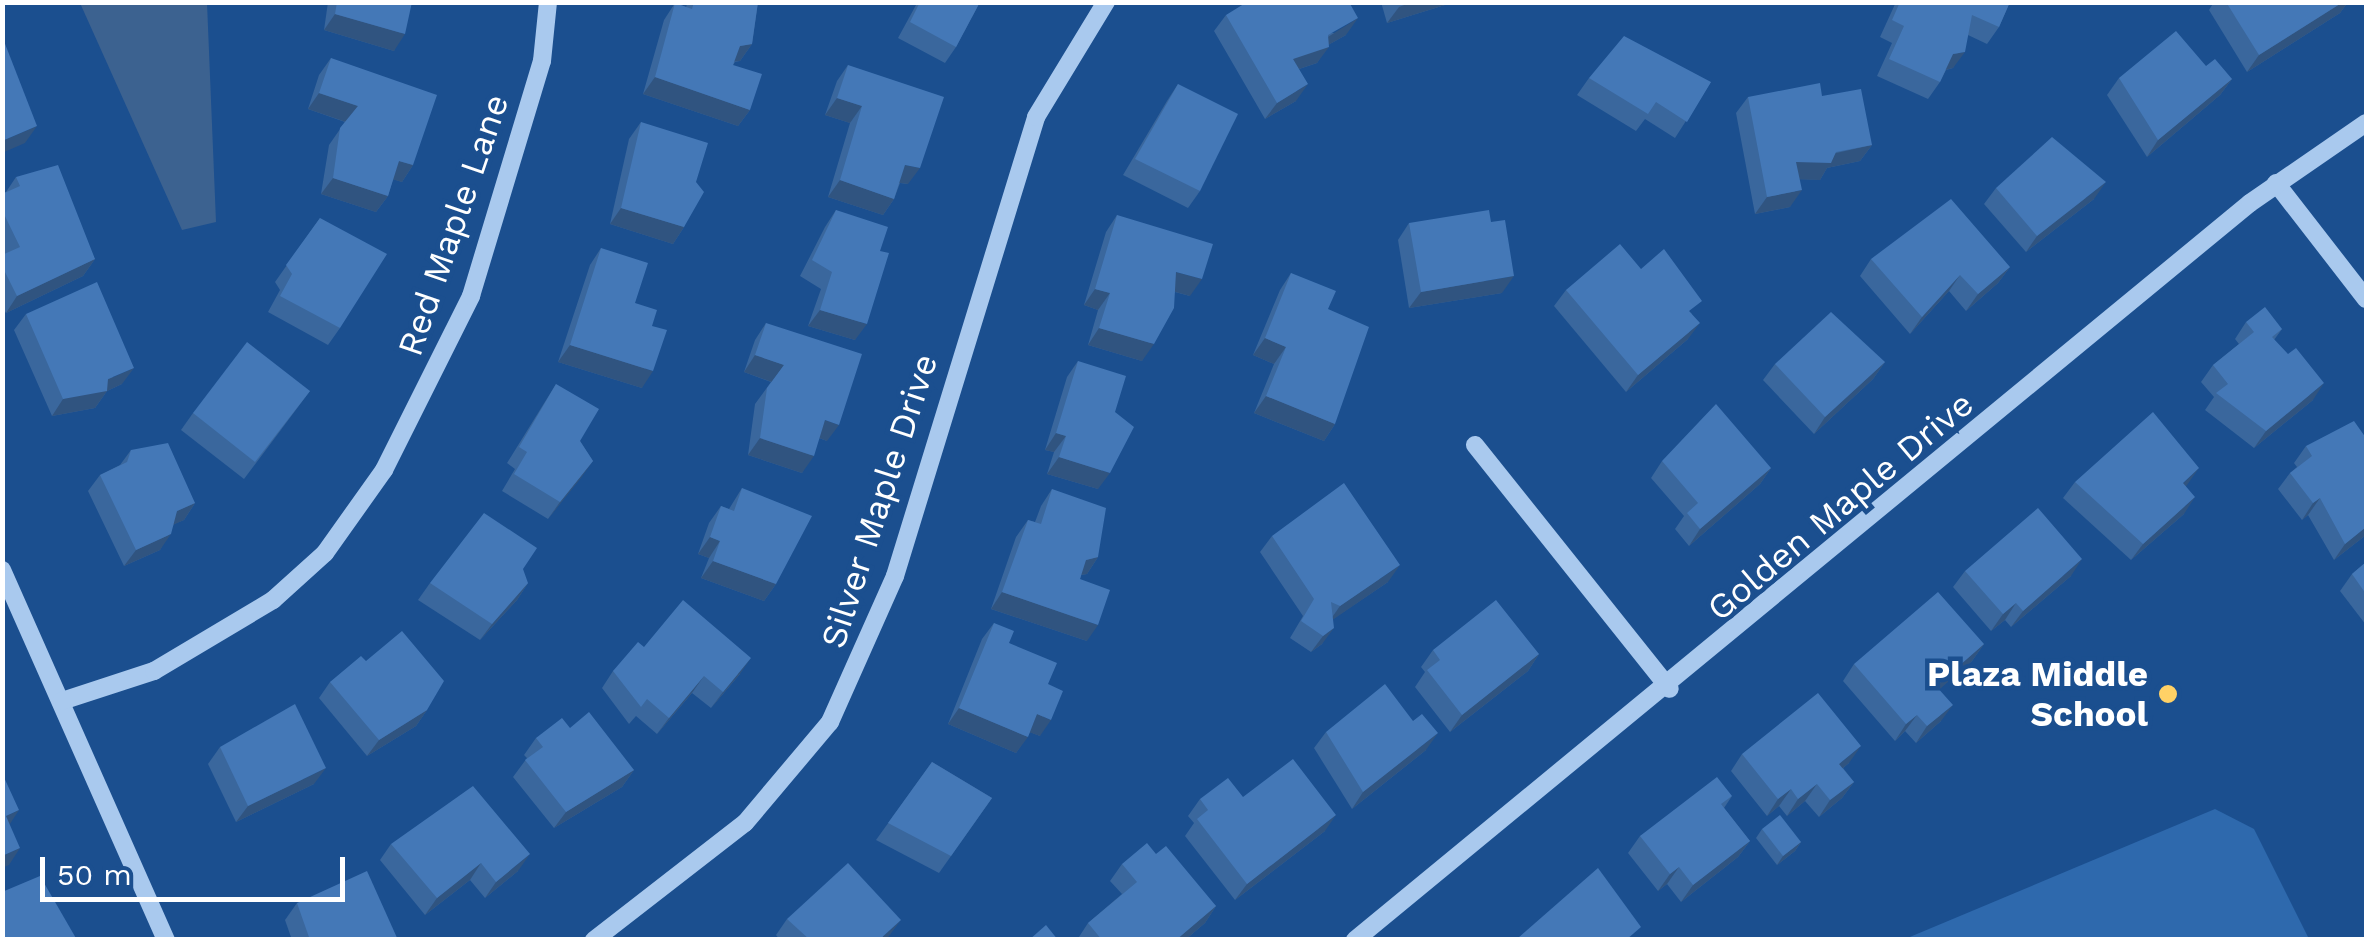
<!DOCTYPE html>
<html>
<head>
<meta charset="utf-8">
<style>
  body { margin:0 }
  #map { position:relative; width:2369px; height:942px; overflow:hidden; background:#1b4f8f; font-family:"Work Sans",sans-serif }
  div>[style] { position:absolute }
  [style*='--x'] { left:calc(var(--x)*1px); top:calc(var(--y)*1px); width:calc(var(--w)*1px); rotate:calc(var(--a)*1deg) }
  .green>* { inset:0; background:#2e69ad }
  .water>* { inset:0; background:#3c6290 }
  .minor>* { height:18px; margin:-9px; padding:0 9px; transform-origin:9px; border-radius:9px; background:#a9c9ee }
  .wall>* { inset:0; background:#3a679d }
  .shaded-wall>* { inset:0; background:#305480 }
  .building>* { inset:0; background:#4478b7 }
  .dots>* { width:28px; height:28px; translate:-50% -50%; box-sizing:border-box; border:5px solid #1b4f8f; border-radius:50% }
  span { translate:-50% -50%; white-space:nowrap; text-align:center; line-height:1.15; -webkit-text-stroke:9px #1b4f8f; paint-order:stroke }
  .street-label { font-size:35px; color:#fff }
  .poi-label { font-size:35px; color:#fff; font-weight:700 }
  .right { translate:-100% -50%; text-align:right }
  .frame { position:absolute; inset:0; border:5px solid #fff; pointer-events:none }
  .scale { position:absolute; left:40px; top:857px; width:305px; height:45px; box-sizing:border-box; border:5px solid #fff; border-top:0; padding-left:12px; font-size:30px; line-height:35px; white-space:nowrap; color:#fff; -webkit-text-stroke:8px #1b4f8f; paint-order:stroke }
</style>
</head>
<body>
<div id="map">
  <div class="green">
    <i style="clip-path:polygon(2215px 809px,2254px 829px,2309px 939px,1905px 939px)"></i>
  </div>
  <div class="water">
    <i style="clip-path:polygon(80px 3px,207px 3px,216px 222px,182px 230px)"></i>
  </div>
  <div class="minor">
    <i style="--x:2276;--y:183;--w:147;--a:52.2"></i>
    <i style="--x:1475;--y:445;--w:312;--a:51.4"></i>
    <i style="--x:2;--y:570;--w:405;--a:66.1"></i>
    <i style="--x:62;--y:701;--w:97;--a:-18.1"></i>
    <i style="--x:154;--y:671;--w:139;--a:-30.8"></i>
    <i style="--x:273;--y:600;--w:70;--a:-42.1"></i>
    <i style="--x:325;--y:553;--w:102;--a:-54.6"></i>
    <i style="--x:384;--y:470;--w:195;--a:-63.4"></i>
    <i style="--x:471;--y:296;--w:245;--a:-73.2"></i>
    <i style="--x:542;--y:61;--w:59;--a:-84.2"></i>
    <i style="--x:594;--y:940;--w:191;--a:-37.8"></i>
    <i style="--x:745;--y:823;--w:132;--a:-49.9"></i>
    <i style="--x:830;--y:722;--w:160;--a:-66"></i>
    <i style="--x:895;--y:576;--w:480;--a:-72.9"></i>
    <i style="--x:1036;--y:117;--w:135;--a:-58.7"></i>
    <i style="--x:1355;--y:940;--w:1159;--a:-39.47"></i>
    <i style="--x:2250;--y:203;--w:141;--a:-34.6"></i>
  </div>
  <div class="wall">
    <i style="clip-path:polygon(328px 2px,412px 2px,394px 51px,324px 30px)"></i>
    <i style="clip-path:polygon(688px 2px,758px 2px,752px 44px,740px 61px,735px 62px,733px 65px,750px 110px,738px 126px,643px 94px,664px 20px,675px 3px,686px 7px)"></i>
    <i style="clip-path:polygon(913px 2px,980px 2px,956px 47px,945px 63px,898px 38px,916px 5px)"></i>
    <i style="clip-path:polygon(1381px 2px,1447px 2px,1445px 5px,1387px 23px)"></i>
    <i style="clip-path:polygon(1896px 2px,2010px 2px,1999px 27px,1987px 44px,1968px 35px,1953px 68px,1946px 70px,1940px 82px,1928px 99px,1877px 76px,1892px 43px,1880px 37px)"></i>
    <i style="clip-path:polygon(2214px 2px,2348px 2px,2340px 13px,2247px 72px,2209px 10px)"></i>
    <i style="clip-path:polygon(1226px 15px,1346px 35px,1328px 45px,1317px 63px,1299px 69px,1296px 101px,1265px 119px,1214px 31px)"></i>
    <i style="clip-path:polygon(331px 58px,413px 165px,402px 182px,393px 179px,388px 196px,376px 212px,321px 194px,329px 145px,345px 122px,308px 109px,319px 75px)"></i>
    <i style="clip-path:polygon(848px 65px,908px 184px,900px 183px,894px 199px,883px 215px,828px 197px,850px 123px,825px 115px,837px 81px)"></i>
    <i style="clip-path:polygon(2206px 66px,2232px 79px,2220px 95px,2147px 157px,2107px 95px,2119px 78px)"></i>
    <i style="clip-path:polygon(1589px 78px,1711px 82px,1675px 138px,1645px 119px,1636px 131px,1577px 95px)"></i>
    <i style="clip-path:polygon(1178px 84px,1200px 191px,1188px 208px,1123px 175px,1167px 101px)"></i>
    <i style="clip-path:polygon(1822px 96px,1872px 145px,1860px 161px,1827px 168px,1820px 180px,1799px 179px,1790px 207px,1755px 214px,1736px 113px,1748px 97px)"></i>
    <i style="clip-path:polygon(641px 122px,696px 182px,684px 227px,673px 244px,610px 224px,629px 139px)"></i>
    <i style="clip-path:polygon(16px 177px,95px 259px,83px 276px,6px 313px,2px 307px,2px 194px,6px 192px)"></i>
    <i style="clip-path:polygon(1996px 188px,2094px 199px,2026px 252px,1984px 204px)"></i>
    <i style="clip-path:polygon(836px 210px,880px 251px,855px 340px,808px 326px,821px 289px,800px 276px,825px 227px)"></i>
    <i style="clip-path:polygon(1117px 215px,1190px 296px,1175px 292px,1142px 361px,1088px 345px,1098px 310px,1084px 305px,1106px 232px)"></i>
    <i style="clip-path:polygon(320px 218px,340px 328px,328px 345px,268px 312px,280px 290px,275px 282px)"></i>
    <i style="clip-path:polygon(1409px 223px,1502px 293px,1409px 308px,1398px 240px)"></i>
    <i style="clip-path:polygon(601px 248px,635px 303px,652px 326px,642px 388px,558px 362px,590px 265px)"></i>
    <i style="clip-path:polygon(1871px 259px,2010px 267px,1998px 283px,1966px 311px,1949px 291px,1910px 334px,1860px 276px)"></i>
    <i style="clip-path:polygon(1641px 269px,1692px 314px,1688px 339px,1626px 392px,1554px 306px,1566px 290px)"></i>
    <i style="clip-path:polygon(1291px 273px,1328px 309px,1335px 424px,1324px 441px,1254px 413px,1274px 364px,1253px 355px,1280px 290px)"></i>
    <i style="clip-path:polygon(26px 314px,122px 384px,107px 391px,95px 408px,52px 416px,14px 330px)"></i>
    <i style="clip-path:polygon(2246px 322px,2282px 329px,2274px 340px,2313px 400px,2254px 448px,2205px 410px,2214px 397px,2201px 382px,2213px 365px,2239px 344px,2235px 339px)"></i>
    <i style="clip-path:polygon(766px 323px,827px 441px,819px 438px,802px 473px,748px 455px,755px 404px,771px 382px,744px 372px,755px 340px)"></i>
    <i style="clip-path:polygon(1078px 361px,1115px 412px,1098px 489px,1047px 474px,1054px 452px,1045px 450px,1067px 377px)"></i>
    <i style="clip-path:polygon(1885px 362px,1873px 379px,1814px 434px,1763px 380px,1775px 364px)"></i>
    <i style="clip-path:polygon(556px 384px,580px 441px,593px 461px,548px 519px,502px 491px,515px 469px,507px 463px)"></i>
    <i style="clip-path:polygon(310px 391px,244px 479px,181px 430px,193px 413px)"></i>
    <i style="clip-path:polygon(2366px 438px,2366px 535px,2334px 560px,2308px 515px,2302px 520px,2278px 489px,2290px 473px,2297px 467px,2294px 463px,2306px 446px)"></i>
    <i style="clip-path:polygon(131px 450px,195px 503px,184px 520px,174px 524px,160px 550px,124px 566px,88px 491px,100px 475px,120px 465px)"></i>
    <i style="clip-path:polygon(1662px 461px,1771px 468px,1760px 484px,1689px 546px,1675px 529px,1684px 516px,1651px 478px)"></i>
    <i style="clip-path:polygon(2075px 482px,2186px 486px,2184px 514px,2131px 560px,2063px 498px)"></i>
    <i style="clip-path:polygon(742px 488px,776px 584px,764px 601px,701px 578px,709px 558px,698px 554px,709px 523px,721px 506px,729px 509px)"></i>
    <i style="clip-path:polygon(1052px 489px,1098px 557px,1087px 574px,1081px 575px,1080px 579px,1087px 641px,991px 609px,1016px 537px,1028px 520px,1035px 522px,1041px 506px)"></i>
    <i style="clip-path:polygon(1272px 536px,1388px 582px,1333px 619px,1322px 644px,1311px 652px,1290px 638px,1303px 616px,1260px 552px)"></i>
    <i style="clip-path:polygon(2366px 562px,2366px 625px,2340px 591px,2352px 574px)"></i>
    <i style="clip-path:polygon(1965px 571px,2071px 576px,2011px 627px,2005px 620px,1991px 631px,1953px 587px)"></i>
    <i style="clip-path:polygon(430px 583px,528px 583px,517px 600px,480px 640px,418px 600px)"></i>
    <i style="clip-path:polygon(994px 623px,1009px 643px,1048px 684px,1040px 736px,1030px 732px,1016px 753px,948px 724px,982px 639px)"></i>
    <i style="clip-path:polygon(1984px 644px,1972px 661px,1939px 689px,1941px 721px,1916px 743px,1905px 731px,1895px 741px,1843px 681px,1854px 664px)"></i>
    <i style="clip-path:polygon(644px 647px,740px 674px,711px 708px,692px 693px,657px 734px,636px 716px,629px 724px,602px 688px,613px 671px)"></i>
    <i style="clip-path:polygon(1433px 650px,1539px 654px,1528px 671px,1450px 732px,1415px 687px,1425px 672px,1421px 667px)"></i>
    <i style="clip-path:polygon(366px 661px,427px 710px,416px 726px,367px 756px,319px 698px,330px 682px)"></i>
    <i style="clip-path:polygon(570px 728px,634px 770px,622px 787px,554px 828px,513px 777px,527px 758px,524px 755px,536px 738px)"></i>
    <i style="clip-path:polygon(1326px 732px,1426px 750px,1352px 809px,1314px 748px)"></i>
    <i style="clip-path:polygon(220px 747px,314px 784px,236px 822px,208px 764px)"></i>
    <i style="clip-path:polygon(1742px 754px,1849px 763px,1843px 768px,1854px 782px,1842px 798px,1819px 817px,1805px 801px,1787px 816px,1779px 806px,1767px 816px,1731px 771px)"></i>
    <i style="clip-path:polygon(932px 762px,992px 798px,939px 873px,876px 840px)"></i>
    <i style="clip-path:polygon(1732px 796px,1724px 808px,1750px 841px,1738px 857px,1681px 902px,1667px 884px,1658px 891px,1628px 853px,1640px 836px)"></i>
    <i style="clip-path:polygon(1243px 797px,1325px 831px,1235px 900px,1185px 836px,1194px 823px,1188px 816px,1200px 799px)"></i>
    <i style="clip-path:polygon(1762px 829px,1801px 842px,1795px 851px,1777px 865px,1756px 838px)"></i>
    <i style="clip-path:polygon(391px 844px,518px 871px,485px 898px,470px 880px,425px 915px,380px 860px)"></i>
    <i style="clip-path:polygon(1156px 854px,1216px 906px,1205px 923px,1185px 940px,1077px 940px,1088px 923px,1122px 894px,1110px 881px,1122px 864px)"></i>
    <i style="clip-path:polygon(297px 903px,398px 940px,292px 940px,285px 920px)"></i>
    <i style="clip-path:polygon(787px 919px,889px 937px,886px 940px,780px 940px,776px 935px)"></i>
  </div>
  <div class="shaded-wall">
    <i style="clip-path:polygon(1412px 2px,1447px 2px,1445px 5px,1387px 23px,1399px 7px)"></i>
    <i style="clip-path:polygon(2343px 2px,2348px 2px,2340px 13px,2247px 72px,2259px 55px)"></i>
    <i style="clip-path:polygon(335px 14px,405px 34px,394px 51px,324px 30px)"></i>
    <i style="clip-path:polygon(1358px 18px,1346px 35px,1321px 49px,1329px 47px,1317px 63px,1281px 75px,1293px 59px)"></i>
    <i style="clip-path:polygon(752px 44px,740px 61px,728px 62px,740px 46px)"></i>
    <i style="clip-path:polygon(1965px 52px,1953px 68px,1941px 71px,1953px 54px)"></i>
    <i style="clip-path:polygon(655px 77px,750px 110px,738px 126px,643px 94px)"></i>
    <i style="clip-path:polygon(2232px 79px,2220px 95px,2147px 157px,2158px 140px)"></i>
    <i style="clip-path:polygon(1308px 84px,1296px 101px,1265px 119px,1277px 103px)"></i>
    <i style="clip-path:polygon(319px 93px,358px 106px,346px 122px,308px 109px)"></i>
    <i style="clip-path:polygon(837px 98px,862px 106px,850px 123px,825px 115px)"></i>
    <i style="clip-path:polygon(37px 126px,25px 143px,2px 153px,2px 141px)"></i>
    <i style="clip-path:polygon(1872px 145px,1860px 161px,1827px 168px,1820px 180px,1784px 179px,1796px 162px)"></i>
    <i style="clip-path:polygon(399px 161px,413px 165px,402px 182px,388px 178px)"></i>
    <i style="clip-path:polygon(905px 165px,920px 168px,908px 184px,894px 182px)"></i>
    <i style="clip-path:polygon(333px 178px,388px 196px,376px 212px,321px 194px)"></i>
    <i style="clip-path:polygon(840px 180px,894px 199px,883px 215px,828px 197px)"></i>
    <i style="clip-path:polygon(2106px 182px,2094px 199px,2026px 252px,2037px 236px)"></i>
    <i style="clip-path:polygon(1802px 190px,1790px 207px,1755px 214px,1767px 197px)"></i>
    <i style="clip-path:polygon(621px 208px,684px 227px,673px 244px,610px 224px)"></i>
    <i style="clip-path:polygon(95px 259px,83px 276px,6px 313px,17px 296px)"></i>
    <i style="clip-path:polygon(2010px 267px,1998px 283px,1966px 311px,1978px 294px)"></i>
    <i style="clip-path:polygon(1176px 272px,1202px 279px,1190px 296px,1165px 289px)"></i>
    <i style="clip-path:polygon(1960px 275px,1949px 291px,1910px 334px,1922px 317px)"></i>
    <i style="clip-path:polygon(1514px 276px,1502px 293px,1409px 308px,1421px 292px)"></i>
    <i style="clip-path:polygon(1095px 289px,1110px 293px,1098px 310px,1084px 305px)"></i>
    <i style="clip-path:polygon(820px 310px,867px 324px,855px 340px,808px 326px)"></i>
    <i style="clip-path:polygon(1700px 323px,1688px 339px,1626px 392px,1638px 375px)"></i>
    <i style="clip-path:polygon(1099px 328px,1154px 344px,1142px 361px,1088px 345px)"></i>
    <i style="clip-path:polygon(1265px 338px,1286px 347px,1274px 364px,1253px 355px)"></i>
    <i style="clip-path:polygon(570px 345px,653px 371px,642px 388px,558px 362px)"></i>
    <i style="clip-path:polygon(755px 355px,784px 365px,772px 382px,744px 372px)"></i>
    <i style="clip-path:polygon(1885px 362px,1873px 379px,1814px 434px,1825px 417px)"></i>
    <i style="clip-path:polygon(134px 368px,122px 384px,107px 391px,95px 408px,52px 416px,63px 399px)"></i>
    <i style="clip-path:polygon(2324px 383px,2313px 400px,2254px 448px,2266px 431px)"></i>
    <i style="clip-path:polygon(1266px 396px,1335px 424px,1324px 441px,1254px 413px)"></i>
    <i style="clip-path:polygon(825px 420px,839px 425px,827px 441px,814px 436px)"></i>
    <i style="clip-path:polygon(1056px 433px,1066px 436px,1054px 452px,1045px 450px)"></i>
    <i style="clip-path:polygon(760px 438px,814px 456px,802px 473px,748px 455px)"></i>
    <i style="clip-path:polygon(1059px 457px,1110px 473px,1098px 489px,1047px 474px)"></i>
    <i style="clip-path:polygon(593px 461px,581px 478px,548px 519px,560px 502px)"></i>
    <i style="clip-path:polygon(1771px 468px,1760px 484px,1689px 546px,1700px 529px)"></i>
    <i style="clip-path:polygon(2199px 468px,2187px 485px,2171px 499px,2183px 483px)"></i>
    <i style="clip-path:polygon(2195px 497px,2184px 514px,2131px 560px,2143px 544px)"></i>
    <i style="clip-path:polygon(2320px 498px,2308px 515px,2302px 520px,2313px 503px)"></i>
    <i style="clip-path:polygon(195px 503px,184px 520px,166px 528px,177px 511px)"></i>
    <i style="clip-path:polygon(2366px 527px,2366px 535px,2334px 560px,2345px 544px)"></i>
    <i style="clip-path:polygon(171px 534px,160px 550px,124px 566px,136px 550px)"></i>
    <i style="clip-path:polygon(710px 537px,720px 541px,709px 558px,698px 554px)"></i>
    <i style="clip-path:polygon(1098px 557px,1087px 574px,1074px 576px,1086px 560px)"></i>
    <i style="clip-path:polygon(2082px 559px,2071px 576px,2011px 627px,2023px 611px)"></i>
    <i style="clip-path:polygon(713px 561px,776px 584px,764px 601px,701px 578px)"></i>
    <i style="clip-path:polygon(1400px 565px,1388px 582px,1328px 623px,1340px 606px)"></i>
    <i style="clip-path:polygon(528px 583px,517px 600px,480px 640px,492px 624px)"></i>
    <i style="clip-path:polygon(1002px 592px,1098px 625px,1087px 641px,991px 609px)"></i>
    <i style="clip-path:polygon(2016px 603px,2005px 620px,1991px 631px,2003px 614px)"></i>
    <i style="clip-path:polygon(1334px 628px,1322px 644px,1311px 652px,1323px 636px)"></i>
    <i style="clip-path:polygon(1984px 644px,1972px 661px,1925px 702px,1936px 686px)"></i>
    <i style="clip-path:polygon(1539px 654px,1528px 671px,1450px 732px,1462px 715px)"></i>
    <i style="clip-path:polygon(751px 658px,740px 674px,711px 708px,723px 692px)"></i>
    <i style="clip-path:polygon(704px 676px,692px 693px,657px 734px,669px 718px)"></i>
    <i style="clip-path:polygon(1953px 705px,1941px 721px,1916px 743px,1927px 726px)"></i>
    <i style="clip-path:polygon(959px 708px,1028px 737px,1016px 753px,948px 724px)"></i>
    <i style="clip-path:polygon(427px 710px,416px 726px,367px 756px,379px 740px)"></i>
    <i style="clip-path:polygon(1037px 714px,1051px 720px,1040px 736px,1026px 731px)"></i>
    <i style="clip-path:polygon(1917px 715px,1905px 731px,1895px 741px,1906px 724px)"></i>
    <i style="clip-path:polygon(1438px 733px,1426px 750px,1352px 809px,1363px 792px)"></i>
    <i style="clip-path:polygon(1861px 746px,1849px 763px,1828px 780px,1839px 764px)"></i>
    <i style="clip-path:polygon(326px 768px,314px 784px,236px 822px,248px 806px)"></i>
    <i style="clip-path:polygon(634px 770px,622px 787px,554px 828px,566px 812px)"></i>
    <i style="clip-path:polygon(1854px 782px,1842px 798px,1819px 817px,1830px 800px)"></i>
    <i style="clip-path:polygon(1817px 784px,1805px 801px,1787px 816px,1798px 799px)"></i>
    <i style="clip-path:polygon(1791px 789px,1779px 806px,1767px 816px,1778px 799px)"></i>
    <i style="clip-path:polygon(19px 810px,8px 827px,6px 816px)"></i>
    <i style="clip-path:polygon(1336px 815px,1325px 831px,1235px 900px,1247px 884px)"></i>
    <i style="clip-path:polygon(1750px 841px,1738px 857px,1681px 902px,1693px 885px)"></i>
    <i style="clip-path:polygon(1801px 842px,1795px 851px,1777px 865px,1783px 856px)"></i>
    <i style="clip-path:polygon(20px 848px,9px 865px,2px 868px,2px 856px)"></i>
    <i style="clip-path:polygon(530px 854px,518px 871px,485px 898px,496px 882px)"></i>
    <i style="clip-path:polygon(481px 863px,470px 880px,425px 915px,437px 898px)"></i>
    <i style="clip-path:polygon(1679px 867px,1667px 884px,1658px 891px,1670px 874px)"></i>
    <i style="clip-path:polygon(1216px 906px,1205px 923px,1185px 940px,1176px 940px)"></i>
    <i style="clip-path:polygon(901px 920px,886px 940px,879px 940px)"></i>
  </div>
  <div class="building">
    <i style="clip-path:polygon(337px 2px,412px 2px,405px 34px,335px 14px)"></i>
    <i style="clip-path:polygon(694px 2px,758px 2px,752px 44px,740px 46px,733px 65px,762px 74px,750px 110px,655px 77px,675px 3px,692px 9px)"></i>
    <i style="clip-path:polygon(920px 2px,980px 2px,956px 47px,910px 22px)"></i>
    <i style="clip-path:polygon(1247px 2px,1349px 2px,1358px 18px,1328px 35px,1329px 47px,1293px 59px,1308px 84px,1277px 103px,1226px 15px)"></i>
    <i style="clip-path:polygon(1900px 2px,2010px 2px,1999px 27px,1972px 15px,1965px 52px,1953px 54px,1940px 82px,1889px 59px,1904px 26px,1892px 20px)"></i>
    <i style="clip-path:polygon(2226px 2px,2343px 2px,2259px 55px)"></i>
    <i style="clip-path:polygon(2176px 31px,2206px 66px,2215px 59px,2232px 79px,2158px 140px,2119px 78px)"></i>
    <i style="clip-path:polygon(2px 36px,37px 126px,2px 141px)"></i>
    <i style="clip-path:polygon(1624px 36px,1711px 82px,1687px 122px,1656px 102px,1648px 114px,1589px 78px)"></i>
    <i style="clip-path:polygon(331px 58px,437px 95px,413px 165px,399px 161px,388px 196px,333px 178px,340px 128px,358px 106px,319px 93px)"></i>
    <i style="clip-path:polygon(848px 65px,944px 97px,920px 168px,905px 165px,894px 199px,840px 180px,862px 106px,837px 98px)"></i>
    <i style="clip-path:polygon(1820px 83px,1822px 96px,1861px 89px,1872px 145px,1836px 152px,1831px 163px,1796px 162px,1802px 190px,1767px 197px,1748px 97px)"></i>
    <i style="clip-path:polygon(1178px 84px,1238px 114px,1200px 191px,1135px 159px)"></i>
    <i style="clip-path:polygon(641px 122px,708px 143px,696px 182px,704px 192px,684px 227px,621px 208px)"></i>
    <i style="clip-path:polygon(2052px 137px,2106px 182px,2037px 236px,1996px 188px)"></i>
    <i style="clip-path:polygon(58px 165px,95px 259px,17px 296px,2px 266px,2px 255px,20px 247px,2px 210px,2px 194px,20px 186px,16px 177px)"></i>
    <i style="clip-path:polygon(1951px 199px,2010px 267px,1978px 294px,1960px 275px,1922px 317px,1871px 259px)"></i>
    <i style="clip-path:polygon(836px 210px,888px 227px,880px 251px,889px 253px,867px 324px,820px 310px,832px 272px,812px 260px)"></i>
    <i style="clip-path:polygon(1489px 210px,1491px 222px,1505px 220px,1514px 276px,1421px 292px,1409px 223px)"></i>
    <i style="clip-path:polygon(1117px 215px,1213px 244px,1202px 279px,1176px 272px,1174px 308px,1154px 344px,1099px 328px,1110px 293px,1095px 289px)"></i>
    <i style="clip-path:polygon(320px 218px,387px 254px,340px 328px,280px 296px,292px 274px,286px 265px)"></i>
    <i style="clip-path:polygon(1620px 244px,1641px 269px,1664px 249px,1702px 301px,1689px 311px,1700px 323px,1638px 375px,1566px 290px)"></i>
    <i style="clip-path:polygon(601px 248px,648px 263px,635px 303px,657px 310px,652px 326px,667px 330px,653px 371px,570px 345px)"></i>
    <i style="clip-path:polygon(1291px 273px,1336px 291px,1328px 309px,1369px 327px,1335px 424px,1266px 396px,1286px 347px,1265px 338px)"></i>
    <i style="clip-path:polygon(97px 282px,134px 368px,108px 379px,107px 391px,63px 399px,26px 314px)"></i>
    <i style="clip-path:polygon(2265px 307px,2282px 329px,2272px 337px,2288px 354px,2296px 348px,2324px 383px,2266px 431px,2216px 393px,2228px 384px,2213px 365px,2254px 332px,2246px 322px)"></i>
    <i style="clip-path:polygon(1831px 312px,1885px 362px,1825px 417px,1775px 364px)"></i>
    <i style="clip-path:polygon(766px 323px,862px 354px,839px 425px,825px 420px,814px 456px,760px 438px,767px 388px,784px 365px,755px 355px)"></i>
    <i style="clip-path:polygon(247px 342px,310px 391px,255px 462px,193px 413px)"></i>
    <i style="clip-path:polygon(1078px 361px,1126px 376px,1115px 412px,1134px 427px,1110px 473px,1059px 457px,1066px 436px,1056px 433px)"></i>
    <i style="clip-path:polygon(556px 384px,599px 409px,580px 441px,593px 461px,560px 502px,514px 474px,527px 452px,519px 447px)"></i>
    <i style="clip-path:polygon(1716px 404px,1771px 468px,1700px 529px,1687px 513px,1698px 503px,1662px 461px)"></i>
    <i style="clip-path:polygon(2153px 412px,2199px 468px,2183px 483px,2195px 497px,2143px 544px,2075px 482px)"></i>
    <i style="clip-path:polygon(2354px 421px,2366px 438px,2366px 527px,2345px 544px,2320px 498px,2313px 503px,2290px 473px,2312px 456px,2306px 446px)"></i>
    <i style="clip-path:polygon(168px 443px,195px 503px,177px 511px,171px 534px,136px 550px,100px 475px,127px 462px,131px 450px)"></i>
    <i style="clip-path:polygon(1344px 483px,1400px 565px,1340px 606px,1331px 602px,1334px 628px,1323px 636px,1301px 621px,1314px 599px,1272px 536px)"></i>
    <i style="clip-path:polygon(742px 488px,812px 516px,776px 584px,713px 561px,720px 541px,710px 537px,721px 506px,734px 511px)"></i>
    <i style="clip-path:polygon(1052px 489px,1106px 508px,1098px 557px,1086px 560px,1080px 579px,1110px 590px,1098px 625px,1002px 592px,1028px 520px,1041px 524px)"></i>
    <i style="clip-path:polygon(2038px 508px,2082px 559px,2023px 611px,2016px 603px,2003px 614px,1965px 571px)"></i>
    <i style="clip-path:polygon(484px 513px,537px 548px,523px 569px,528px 583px,492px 624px,430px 583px)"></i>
    <i style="clip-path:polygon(2366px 562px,2366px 594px,2352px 574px)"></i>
    <i style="clip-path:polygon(1938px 592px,1984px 644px,1936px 686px,1953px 705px,1927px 726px,1917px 715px,1906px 724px,1854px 664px)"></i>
    <i style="clip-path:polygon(683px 600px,751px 658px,723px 692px,704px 676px,669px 718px,647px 699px,641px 707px,613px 671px,638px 642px,644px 647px)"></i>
    <i style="clip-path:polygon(1496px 600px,1539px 654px,1462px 715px,1427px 670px,1440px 660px,1433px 650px)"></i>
    <i style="clip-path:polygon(994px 623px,1014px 631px,1009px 643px,1057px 663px,1048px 684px,1063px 691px,1051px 720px,1037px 714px,1028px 737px,959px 708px)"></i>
    <i style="clip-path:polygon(402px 631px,444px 681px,427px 710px,379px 740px,330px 682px,361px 656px,366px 661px)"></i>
    <i style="clip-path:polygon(1385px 684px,1413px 721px,1422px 714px,1438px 733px,1363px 792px,1326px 732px)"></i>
    <i style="clip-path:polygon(1818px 693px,1861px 746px,1839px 764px,1854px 782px,1830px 800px,1817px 784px,1798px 799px,1791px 789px,1778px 799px,1742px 754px)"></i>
    <i style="clip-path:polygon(295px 704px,326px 768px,248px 806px,220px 747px)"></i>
    <i style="clip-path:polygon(589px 712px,634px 770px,566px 812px,525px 760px,543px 747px,536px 738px,562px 718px,570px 728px)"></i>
    <i style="clip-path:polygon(1293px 759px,1336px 815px,1247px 884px,1197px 819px,1208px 810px,1200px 799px,1228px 778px,1243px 797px)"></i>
    <i style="clip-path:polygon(932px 762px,992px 798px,951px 856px,888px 823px)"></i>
    <i style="clip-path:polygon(2px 773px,19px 810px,6px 816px,20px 848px,2px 856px)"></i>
    <i style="clip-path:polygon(1717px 777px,1732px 796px,1721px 804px,1750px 841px,1693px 885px,1679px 867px,1670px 874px,1640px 836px)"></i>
    <i style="clip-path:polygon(473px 786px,530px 854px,496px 882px,481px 863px,437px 898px,391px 844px)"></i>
    <i style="clip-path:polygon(1780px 815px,1801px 842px,1783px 856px,1762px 829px)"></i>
    <i style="clip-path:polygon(1147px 843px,1156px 854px,1166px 846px,1216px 906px,1176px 940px,1102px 940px,1088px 923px,1137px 882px,1122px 864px)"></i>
    <i style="clip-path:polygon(848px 863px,901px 920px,879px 940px,810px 940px,787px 919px)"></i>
    <i style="clip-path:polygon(1598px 868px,1641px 927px,1626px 940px,1519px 940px,1518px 938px)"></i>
    <i style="clip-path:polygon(367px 871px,398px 940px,310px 940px,297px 903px)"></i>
    <i style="clip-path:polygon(40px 876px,77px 940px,2px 940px,2px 892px)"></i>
    <i style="clip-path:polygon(1046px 925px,1058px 940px,1029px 940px)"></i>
  </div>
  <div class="dots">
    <i style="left:2168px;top:694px;background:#ffd166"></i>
  </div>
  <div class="street-label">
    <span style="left:453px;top:225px;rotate:-71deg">Red Maple Lane</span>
    <span style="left:879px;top:501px;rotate:-72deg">Silver Maple Drive</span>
    <span style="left:1840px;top:506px;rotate:-40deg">Golden Maple Drive</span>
  </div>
  <div class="poi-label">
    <span class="right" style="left:2148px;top:694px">Plaza Middle<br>School</span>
  </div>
  <div class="frame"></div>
  <div class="scale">50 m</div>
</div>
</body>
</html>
